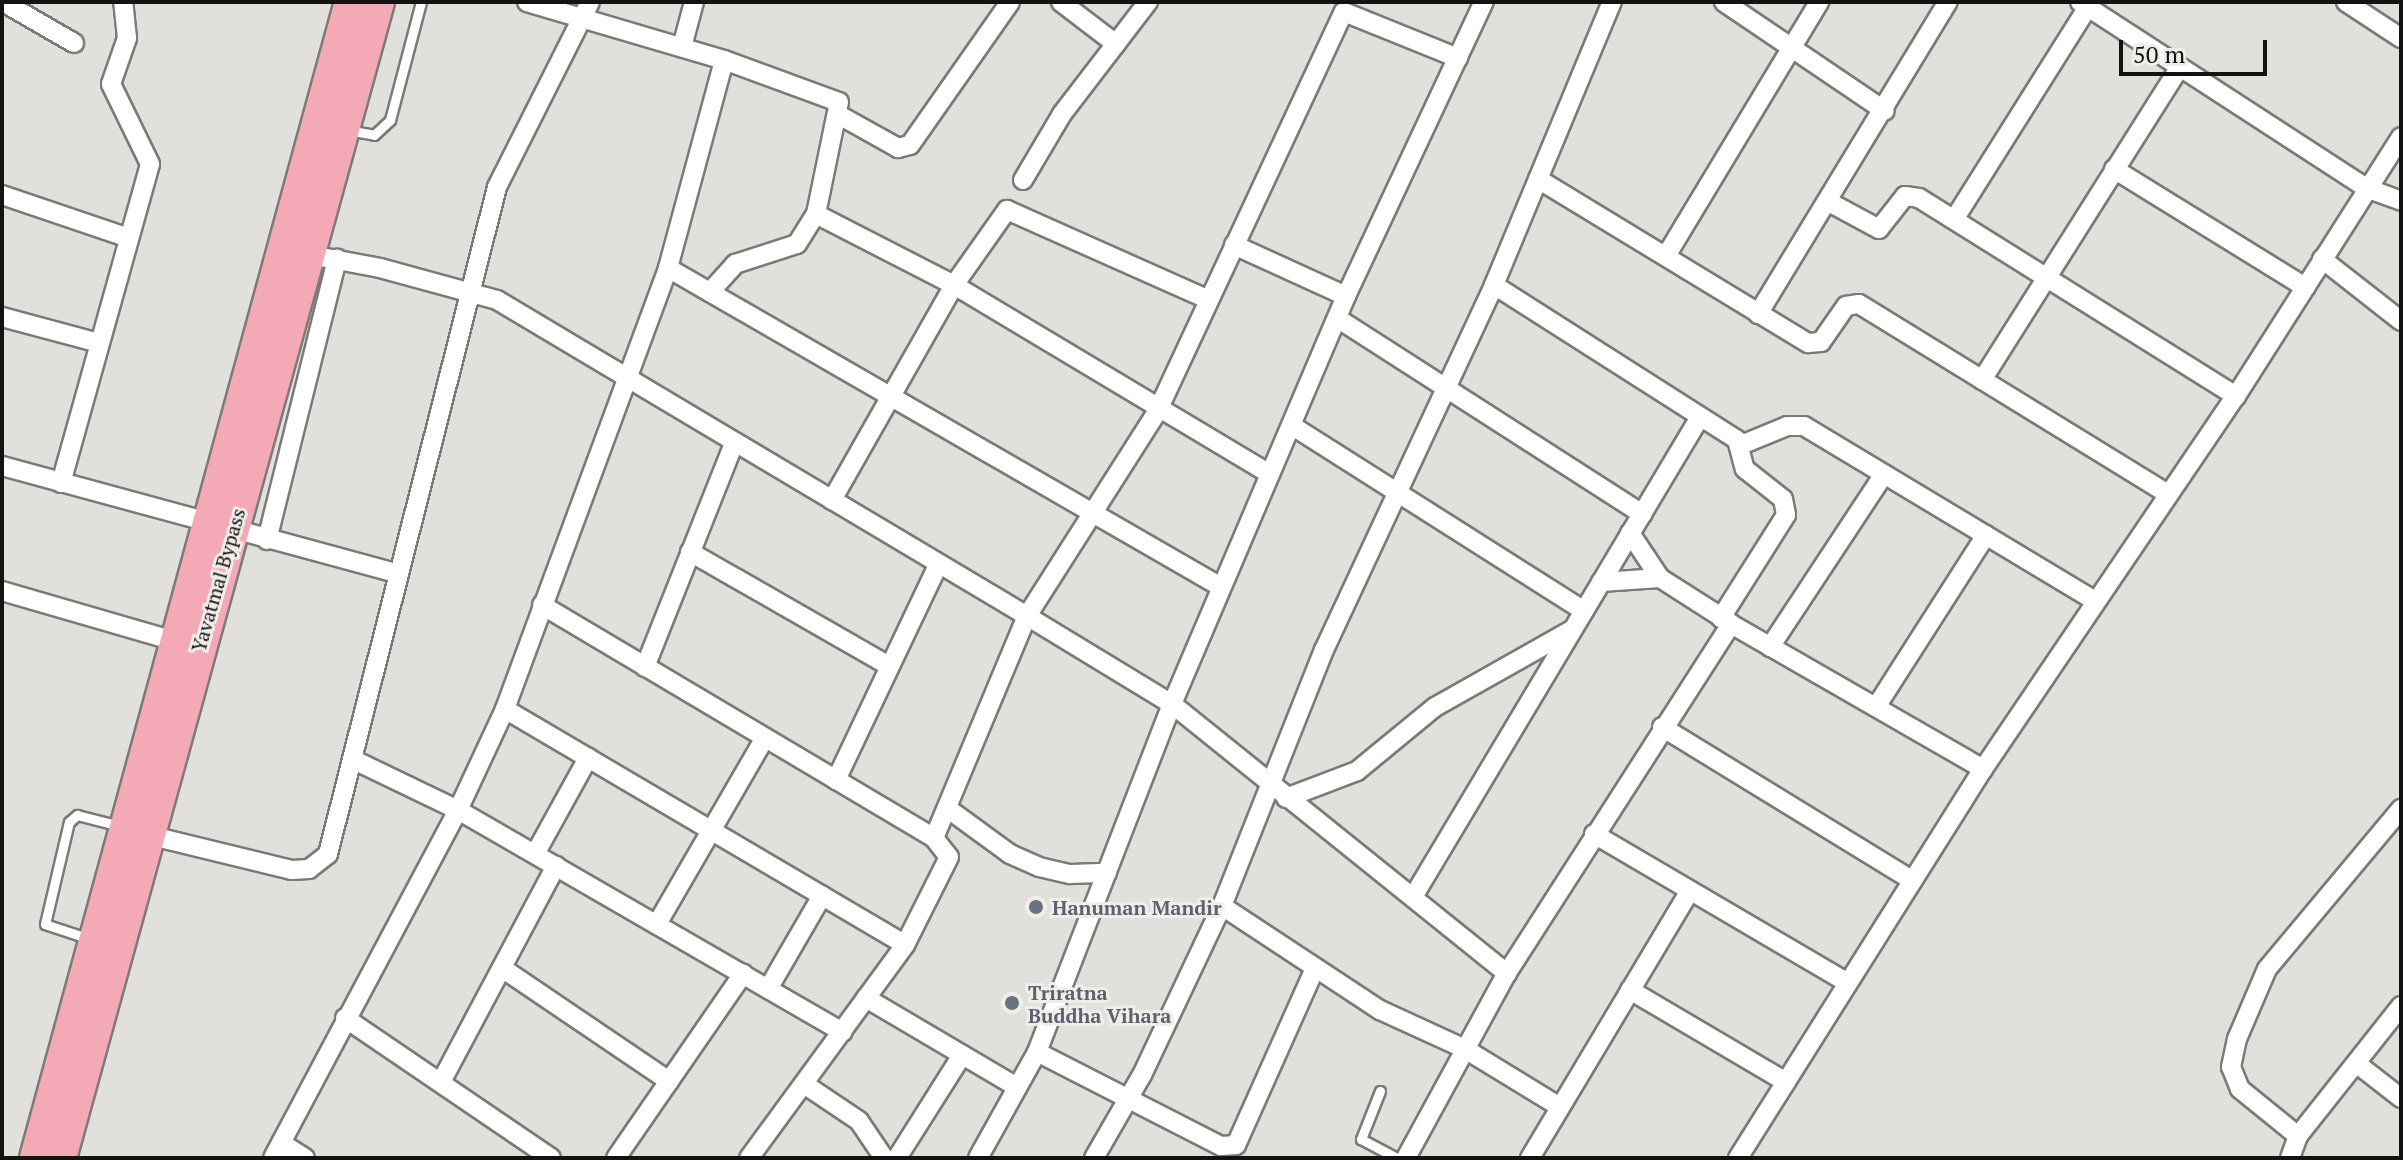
<!DOCTYPE html>
<html>
<head>
<meta charset="utf-8">
<style>
  body { margin:0 }
  #map { position:relative; width:2403px; height:1160px; overflow:hidden; background:#e2e0dd; font-family:"PT Serif",serif }
  div>[style] { position:absolute }
  [style*='--x'] { left:calc(var(--x)*1px); top:calc(var(--y)*1px); width:calc(var(--w)*1px); rotate:calc(var(--a)*1deg) }
  .roads { filter:drop-shadow(2px 0 #7c7a77) drop-shadow(-2px 0 #7c7a77) drop-shadow(0 2px #7c7a77) drop-shadow(0 -2px #7c7a77) }
  .lane>* { height:9px; margin:-4.5px; padding:0 4.5px; transform-origin:4.5px; border-radius:4.5px; background:#fff }
  .street>* { height:18px; margin:-9px; padding:0 9px; transform-origin:9px; border-radius:9px; background:#fff }
  .primary>* { height:30px; margin:-15px; padding:0 15px; transform-origin:15px; border-radius:15px; background:#f3aab6 }
  .dots>* { width:22px; height:22px; translate:-50% -50%; box-sizing:border-box; border:4px solid #f0edea; border-radius:50% }
  span { translate:-50% -50%; white-space:nowrap; text-align:center; line-height:1.15; -webkit-text-stroke:6px #f0edea; paint-order:stroke }
  .street-label { font-size:20px; color:#131312 }
  .worship-label { font-size:20px; color:#5b616d; font-weight:700 }
  .left { translate:0 -50%; text-align:left }
  .frame { position:absolute; inset:0; border:4px solid #131312; pointer-events:none }
  .scale { position:absolute; left:2119px; top:40px; width:148px; height:36px; box-sizing:border-box; border:4px solid #131312; border-top:0; padding-left:10px; font-size:24px; line-height:28px; white-space:nowrap; color:#131312; -webkit-text-stroke:6px #f0edea; paint-order:stroke }
</style>
</head>
<body>
<div id="map">
  <div class="roads">
    <div class="lane">
      <i style="--x:347;--y:130;--w:27;--a:10"></i>
      <i style="--x:374;--y:135;--w:22;--a:-43"></i>
      <i style="--x:390;--y:120;--w:122;--a:-75.3"></i>
      <i style="--x:90;--y:939;--w:47;--a:-161.6"></i>
      <i style="--x:45;--y:924;--w:105;--a:-76.8"></i>
      <i style="--x:69;--y:822;--w:11;--a:-41"></i>
      <i style="--x:77;--y:815;--w:44;--a:14.3"></i>
      <i style="--x:1380;--y:1091;--w:52;--a:111.6"></i>
      <i style="--x:1361;--y:1139;--w:40;--a:28"></i>
    </div>
    <div class="street">
      <i style="--x:3;--y:2;--w:82;--a:30"></i>
      <i style="--x:527;--y:2;--w:205;--a:16.4"></i>
      <i style="--x:724;--y:60;--w:122;--a:20.1"></i>
      <i style="--x:839;--y:102;--w:114;--a:101.6"></i>
      <i style="--x:816;--y:214;--w:155;--a:27.2"></i>
      <i style="--x:954;--y:285;--w:368;--a:30.9"></i>
      <i style="--x:1061;--y:2;--w:69;--a:37.4"></i>
      <i style="--x:1724;--y:2;--w:194;--a:34.1"></i>
      <i style="--x:2080;--y:2;--w:341;--a:33"></i>
      <i style="--x:2366;--y:188;--w:37;--a:20"></i>
      <i style="--x:2346;--y:2;--w:66;--a:33.2"></i>
      <i style="--x:682;--y:47;--w:47;--a:-75.1"></i>
      <i style="--x:839;--y:115;--w:68;--a:29.2"></i>
      <i style="--x:898;--y:148;--w:12;--a:-14"></i>
      <i style="--x:910;--y:145;--w:174;--a:-55"></i>
      <i style="--x:2114;--y:169;--w:225;--a:31.7"></i>
      <i style="--x:1538;--y:179;--w:316;--a:31.3"></i>
      <i style="--x:1808;--y:343;--w:13;--a:-4"></i>
      <i style="--x:1821;--y:342;--w:44;--a:-55.2"></i>
      <i style="--x:1846;--y:306;--w:13;--a:-9"></i>
      <i style="--x:1859;--y:304;--w:363;--a:31.6"></i>
      <i style="--x:1023;--y:180;--w:77;--a:-59.4"></i>
      <i style="--x:1062;--y:114;--w:141;--a:-52.5"></i>
      <i style="--x:2;--y:195;--w:134;--a:18.7"></i>
      <i style="--x:1827;--y:201;--w:59;--a:28.3"></i>
      <i style="--x:1879;--y:229;--w:42;--a:-51.8"></i>
      <i style="--x:1905;--y:196;--w:14;--a:8"></i>
      <i style="--x:1919;--y:198;--w:374;--a:32"></i>
      <i style="--x:1955;--y:218;--w:249;--a:-57.8"></i>
      <i style="--x:1234;--y:245;--w:123;--a:24.5"></i>
      <i style="--x:300;--y:253;--w:81;--a:10.6"></i>
      <i style="--x:380;--y:268;--w:121;--a:15.3"></i>
      <i style="--x:497;--y:300;--w:617;--a:30.8"></i>
      <i style="--x:1027;--y:616;--w:170;--a:31.3"></i>
      <i style="--x:1172;--y:704;--w:430;--a:38.8"></i>
      <i style="--x:1666;--y:256;--w:297;--a:-58.9"></i>
      <i style="--x:2322;--y:259;--w:100;--a:38.1"></i>
      <i style="--x:668;--y:268;--w:638;--a:29.98"></i>
      <i style="--x:1494;--y:285;--w:288;--a:32.5"></i>
      <i style="--x:1737;--y:440;--w:30;--a:75"></i>
      <i style="--x:1745;--y:469;--w:48;--a:38.3"></i>
      <i style="--x:1783;--y:499;--w:16;--a:79"></i>
      <i style="--x:1786;--y:515;--w:122;--a:122.3"></i>
      <i style="--x:710;--y:292;--w:38;--a:-48"></i>
      <i style="--x:735;--y:264;--w:65;--a:-17.9"></i>
      <i style="--x:797;--y:244;--w:36;--a:-58"></i>
      <i style="--x:1758;--y:314;--w:365;--a:-58.7"></i>
      <i style="--x:2;--y:317;--w:100;--a:15"></i>
      <i style="--x:1337;--y:318;--w:363;--a:32.7"></i>
      <i style="--x:1982;--y:380;--w:370;--a:-57.7"></i>
      <i style="--x:1291;--y:425;--w:347;--a:32.4"></i>
      <i style="--x:1741;--y:445;--w:50;--a:-22.4"></i>
      <i style="--x:1787;--y:426;--w:17;--a:0"></i>
      <i style="--x:1804;--y:426;--w:340;--a:31"></i>
      <i style="--x:2;--y:466;--w:411;--a:15.2"></i>
      <i style="--x:61;--y:483;--w:331;--a:-74.4"></i>
      <i style="--x:150;--y:164;--w:89;--a:-116"></i>
      <i style="--x:111;--y:84;--w:49;--a:-70.8"></i>
      <i style="--x:127;--y:38;--w:36;--a:-96"></i>
      <i style="--x:832;--y:500;--w:247;--a:-60.4"></i>
      <i style="--x:954;--y:285;--w:92;--a:-54.8"></i>
      <i style="--x:1007;--y:210;--w:221;--a:24"></i>
      <i style="--x:1630;--y:533;--w:54;--a:56.3"></i>
      <i style="--x:1660;--y:578;--w:82;--a:32.5"></i>
      <i style="--x:267;--y:540;--w:290;--a:-76"></i>
      <i style="--x:690;--y:552;--w:229;--a:29.8"></i>
      <i style="--x:1601;--y:582;--w:59;--a:-3.9"></i>
      <i style="--x:2;--y:591;--w:179;--a:16.2"></i>
      <i style="--x:542;--y:605;--w:456;--a:30.7"></i>
      <i style="--x:934;--y:838;--w:24;--a:52"></i>
      <i style="--x:949;--y:857;--w:98;--a:116.6"></i>
      <i style="--x:905;--y:945;--w:264;--a:126.2"></i>
      <i style="--x:1770;--y:647;--w:207;--a:-56.6"></i>
      <i style="--x:645;--y:667;--w:241;--a:-68.3"></i>
      <i style="--x:1876;--y:707;--w:204;--a:-57.4"></i>
      <i style="--x:505;--y:709;--w:464;--a:30.5"></i>
      <i style="--x:1662;--y:727;--w:294;--a:31.5"></i>
      <i style="--x:352;--y:759;--w:118;--a:25.7"></i>
      <i style="--x:458;--y:810;--w:444;--a:30"></i>
      <i style="--x:836;--y:780;--w:238;--a:-64.6"></i>
      <i style="--x:1286;--y:798;--w:76;--a:-20.8"></i>
      <i style="--x:1357;--y:771;--w:101;--a:-39.4"></i>
      <i style="--x:1435;--y:707;--w:155;--a:-29.4"></i>
      <i style="--x:947;--y:808;--w:78;--a:36.1"></i>
      <i style="--x:1010;--y:854;--w:32;--a:24"></i>
      <i style="--x:1039;--y:867;--w:32;--a:13"></i>
      <i style="--x:1070;--y:874;--w:37;--a:-2"></i>
      <i style="--x:1594;--y:834;--w:294;--a:30.4"></i>
      <i style="--x:148;--y:835;--w:148;--a:13.7"></i>
      <i style="--x:292;--y:870;--w:17;--a:-3"></i>
      <i style="--x:309;--y:869;--w:24;--a:-38"></i>
      <i style="--x:328;--y:854;--w:688;--a:-75.78"></i>
      <i style="--x:497;--y:187;--w:207;--a:-63.3"></i>
      <i style="--x:934;--y:838;--w:241;--a:-67.3"></i>
      <i style="--x:1027;--y:616;--w:244;--a:-57.5"></i>
      <i style="--x:1158;--y:410;--w:439;--a:-65"></i>
      <i style="--x:1344;--y:12;--w:123;--a:22"></i>
      <i style="--x:535;--y:854;--w:110;--a:-61.1"></i>
      <i style="--x:1413;--y:897;--w:559;--a:-59.12"></i>
      <i style="--x:1222;--y:906;--w:189;--a:33.4"></i>
      <i style="--x:1380;--y:1010;--w:94;--a:24.6"></i>
      <i style="--x:1465;--y:1049;--w:111;--a:31.4"></i>
      <i style="--x:657;--y:924;--w:215;--a:-59.9"></i>
      <i style="--x:502;--y:968;--w:202;--a:34.1"></i>
      <i style="--x:768;--y:989;--w:108;--a:-59.9"></i>
      <i style="--x:1630;--y:990;--w:181;--a:30.5"></i>
      <i style="--x:866;--y:998;--w:175;--a:30.5"></i>
      <i style="--x:345;--y:1018;--w:249;--a:34.2"></i>
      <i style="--x:1037;--y:1052;--w:207;--a:27.1"></i>
      <i style="--x:1221;--y:1146;--w:15;--a:-4"></i>
      <i style="--x:1236;--y:1145;--w:194;--a:-65.9"></i>
      <i style="--x:2356;--y:1063;--w:57;--a:37.9"></i>
      <i style="--x:441;--y:1082;--w:245;--a:-62"></i>
      <i style="--x:804;--y:1084;--w:66;--a:33.9"></i>
      <i style="--x:859;--y:1121;--w:45;--a:56"></i>
      <i style="--x:2298;--y:1136;--w:75;--a:-141"></i>
      <i style="--x:2240;--y:1089;--w:24;--a:-112"></i>
      <i style="--x:2231;--y:1067;--w:29;--a:-78"></i>
      <i style="--x:2237;--y:1039;--w:76;--a:-66.8"></i>
      <i style="--x:2267;--y:969;--w:209;--a:-50.1"></i>
      <i style="--x:281;--y:1143;--w:28;--a:32"></i>
      <i style="--x:273;--y:1158;--w:394;--a:-62"></i>
      <i style="--x:458;--y:810;--w:111;--a:-65"></i>
      <i style="--x:505;--y:709;--w:470;--a:-69.7"></i>
      <i style="--x:668;--y:268;--w:215;--a:-74.9"></i>
      <i style="--x:616;--y:1158;--w:224;--a:-55.4"></i>
      <i style="--x:897;--y:1158;--w:122;--a:-57.7"></i>
      <i style="--x:978;--y:1158;--w:121;--a:-60.9"></i>
      <i style="--x:1037;--y:1052;--w:373;--a:-68.8"></i>
      <i style="--x:1172;--y:704;--w:444;--a:-66.9"></i>
      <i style="--x:1346;--y:296;--w:325;--a:-64.9"></i>
      <i style="--x:1094;--y:1158;--w:96;--a:-60"></i>
      <i style="--x:1142;--y:1075;--w:187;--a:-64.7"></i>
      <i style="--x:1222;--y:906;--w:276;--a:-68.3"></i>
      <i style="--x:1324;--y:650;--w:403;--a:-65"></i>
      <i style="--x:1494;--y:285;--w:307;--a:-67.4"></i>
      <i style="--x:1406;--y:1158;--w:211;--a:-61.4"></i>
      <i style="--x:1507;--y:973;--w:415;--a:-57.3"></i>
      <i style="--x:1731;--y:624;--w:291;--a:29.9"></i>
      <i style="--x:1530;--y:1158;--w:311;--a:-59.1"></i>
      <i style="--x:1738;--y:1158;--w:460;--a:-57.8"></i>
      <i style="--x:1983;--y:769;--w:451;--a:-55.9"></i>
      <i style="--x:2236;--y:396;--w:307;--a:-57.5"></i>
      <i style="--x:2290;--y:1158;--w:23;--a:-70"></i>
      <i style="--x:2298;--y:1136;--w:166;--a:-51.6"></i>
    </div>
    <div class="primary">
      <i style="--x:35;--y:1158;--w:1198;--a:-74.76"></i>
      <i style="--x:61;--y:1158;--w:1199;--a:-74.62"></i>
    </div>
  </div>
  <div class="dots">
    <i style="left:1036px;top:907px;background:#6b7280"></i>
    <i style="left:1012px;top:1003px;background:#6b7280"></i>
  </div>
  <div class="street-label">
    <span style="left:218px;top:580px;rotate:-74deg">Yavatmal Bypass</span>
  </div>
  <div class="worship-label">
    <span class="left" style="left:1052px;top:907px">Hanuman Mandir</span>
    <span class="left" style="left:1028px;top:1004px">Triratna<br>Buddha Vihara</span>
  </div>
  <div class="frame"></div>
  <div class="scale">50 m</div>
</div>
</body>
</html>
